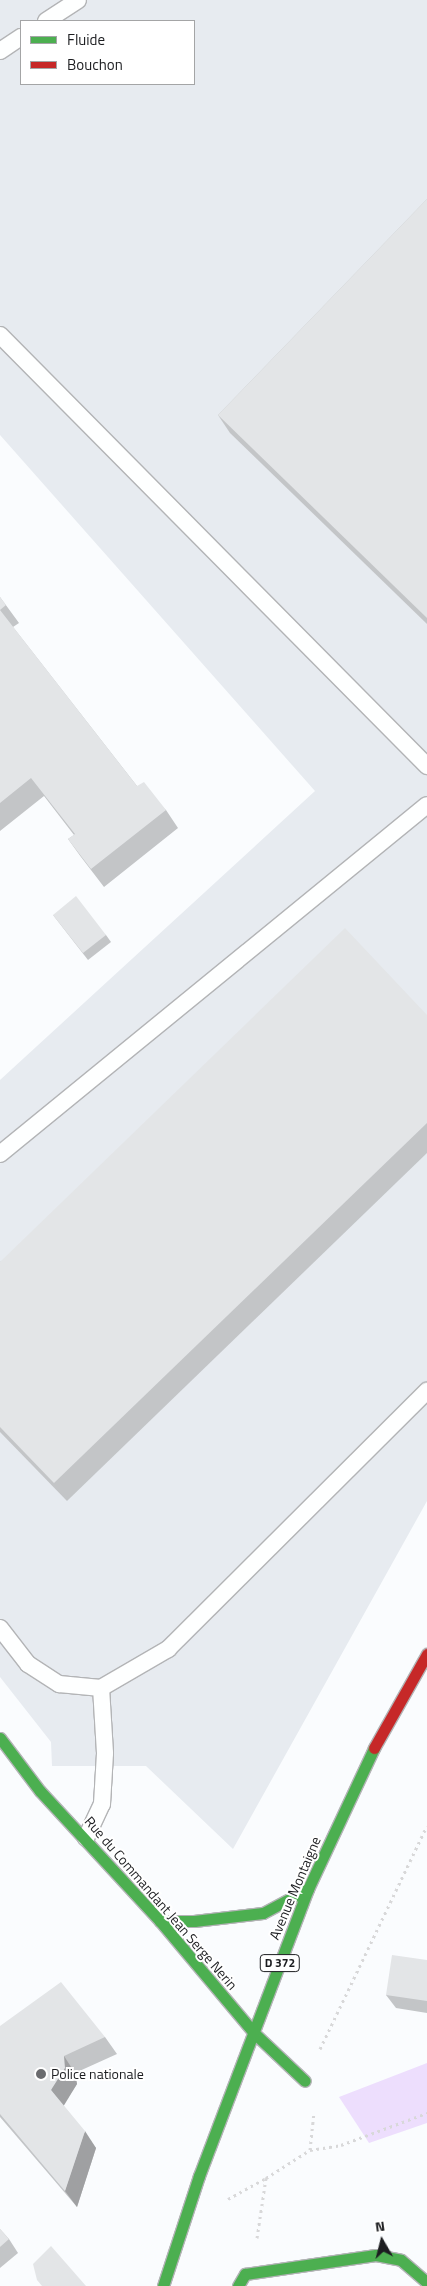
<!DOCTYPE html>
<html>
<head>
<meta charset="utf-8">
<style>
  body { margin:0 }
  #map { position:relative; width:427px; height:2286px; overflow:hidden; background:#fafcfe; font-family:"Titillium Web",sans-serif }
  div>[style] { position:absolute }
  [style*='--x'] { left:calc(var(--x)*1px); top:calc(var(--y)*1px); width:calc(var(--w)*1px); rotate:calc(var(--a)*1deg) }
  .built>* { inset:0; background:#e7ebf0 }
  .green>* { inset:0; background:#eddefd }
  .path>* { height:3px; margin-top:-1.5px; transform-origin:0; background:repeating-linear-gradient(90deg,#d8d8d9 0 2.5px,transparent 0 6.5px) }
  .roads { filter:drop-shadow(1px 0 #b3b4b6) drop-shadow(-1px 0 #b3b4b6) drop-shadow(0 1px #b3b4b6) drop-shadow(0 -1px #b3b4b6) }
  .lane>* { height:16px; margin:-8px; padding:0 8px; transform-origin:8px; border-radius:8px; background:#feffff }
  .fast>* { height:11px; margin:-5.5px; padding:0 5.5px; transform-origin:5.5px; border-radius:5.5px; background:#4caf50 }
  .jam>* { height:11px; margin:-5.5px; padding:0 5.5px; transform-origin:5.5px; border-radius:5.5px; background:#c62828 }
  .wall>* { inset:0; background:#c3c5c7 }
  .shaded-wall>* { inset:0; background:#9fa0a2 }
  .building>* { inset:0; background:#e3e5e7 }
  .dots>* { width:14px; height:14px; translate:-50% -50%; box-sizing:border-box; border:2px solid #fff; border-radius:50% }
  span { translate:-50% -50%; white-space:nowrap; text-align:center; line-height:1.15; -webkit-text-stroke:4px #fff; paint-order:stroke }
  .shield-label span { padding:1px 4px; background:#fff; border:1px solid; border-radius:4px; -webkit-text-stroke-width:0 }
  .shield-label { font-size:12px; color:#1c1d20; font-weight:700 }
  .street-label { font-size:14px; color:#1c1d20 }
  .poi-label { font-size:14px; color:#1c1d20 }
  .left { translate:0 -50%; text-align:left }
  .legend { position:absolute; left:20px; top:20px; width:175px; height:65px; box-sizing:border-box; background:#fff; border:1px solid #a4a5a6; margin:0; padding:6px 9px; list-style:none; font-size:15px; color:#1c1d20 }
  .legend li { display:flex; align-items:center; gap:10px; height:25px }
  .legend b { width:25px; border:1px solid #a4a5a6 }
  .north { position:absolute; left:357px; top:2216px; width:50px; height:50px; -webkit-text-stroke:4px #fff; paint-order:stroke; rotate:352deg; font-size:14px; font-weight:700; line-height:20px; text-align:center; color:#1c1d20 }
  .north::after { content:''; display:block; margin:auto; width:18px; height:22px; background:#1c1d20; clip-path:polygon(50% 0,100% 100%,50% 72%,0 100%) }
</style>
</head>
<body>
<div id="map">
  <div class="built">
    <i style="clip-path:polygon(evenodd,0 0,427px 0,427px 1501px,233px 1849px,146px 1766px,52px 1766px,51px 1742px,0 1677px,0 1080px,315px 791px,0 435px,0 0,21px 21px,194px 21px,194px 84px,21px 84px,21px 21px)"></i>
  </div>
  <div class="green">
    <i style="clip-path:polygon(427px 2063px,427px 2123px,369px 2143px,339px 2097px)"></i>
  </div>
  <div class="path">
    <i style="--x:320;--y:2049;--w:247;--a:-64.4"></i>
    <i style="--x:310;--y:2150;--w:31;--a:-9"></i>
    <i style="--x:341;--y:2145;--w:92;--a:-20.4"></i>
    <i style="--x:228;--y:2199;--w:43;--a:-28.9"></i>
    <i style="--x:266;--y:2178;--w:52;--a:-32.5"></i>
    <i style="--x:310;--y:2150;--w:37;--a:-84"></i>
    <i style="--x:257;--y:2238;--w:61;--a:-81.5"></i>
  </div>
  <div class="roads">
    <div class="lane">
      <i style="--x:46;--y:21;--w:38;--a:-33"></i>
      <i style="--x:0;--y:51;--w:25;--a:-34"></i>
      <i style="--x:0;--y:335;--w:607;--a:45.27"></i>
      <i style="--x:0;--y:1154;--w:551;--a:-39.26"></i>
      <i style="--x:0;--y:1628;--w:46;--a:52.1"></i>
      <i style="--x:28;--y:1664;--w:37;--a:33"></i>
      <i style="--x:59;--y:1684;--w:42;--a:5.4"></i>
      <i style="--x:86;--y:1838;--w:38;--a:-65"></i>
      <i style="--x:102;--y:1804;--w:51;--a:-86.6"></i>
      <i style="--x:105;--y:1753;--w:65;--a:-93.5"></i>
      <i style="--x:101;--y:1688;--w:78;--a:-30.2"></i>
      <i style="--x:168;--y:1649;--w:366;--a:-44.9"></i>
    </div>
    <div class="fast">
      <i style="--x:0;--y:1738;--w:66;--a:53"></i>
      <i style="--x:40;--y:1791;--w:177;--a:47.3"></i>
      <i style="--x:160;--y:1921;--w:145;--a:50"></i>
      <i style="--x:253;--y:2032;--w:71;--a:43.3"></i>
      <i style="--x:160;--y:1921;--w:34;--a:0"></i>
      <i style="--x:194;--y:1921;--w:69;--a:-6.6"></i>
      <i style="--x:263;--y:1913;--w:51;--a:-28.1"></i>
      <i style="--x:163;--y:2286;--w:116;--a:-71.9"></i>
      <i style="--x:199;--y:2176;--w:307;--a:-69.2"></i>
      <i style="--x:308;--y:1889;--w:156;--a:-64.9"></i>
      <i style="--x:238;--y:2286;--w:14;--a:-60"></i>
      <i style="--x:245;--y:2274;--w:132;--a:-8.3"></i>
      <i style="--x:376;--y:2255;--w:25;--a:11"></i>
      <i style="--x:401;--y:2260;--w:35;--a:41"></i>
    </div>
    <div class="jam">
      <i style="--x:374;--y:1748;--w:108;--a:-60.6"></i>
    </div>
  </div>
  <div class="wall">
    <i style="clip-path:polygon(427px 199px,427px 624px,230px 433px,218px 415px)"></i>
    <i style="clip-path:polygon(0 597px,19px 623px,13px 627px,137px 786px,166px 810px,178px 828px,104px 887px,81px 857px,68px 839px,74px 835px,44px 796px,0 831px)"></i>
    <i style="clip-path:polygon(53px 915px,106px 935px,111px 942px,88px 960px)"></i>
    <i style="clip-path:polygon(427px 1015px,427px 1153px,67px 1501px,0 1432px,0 1262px)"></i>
    <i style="clip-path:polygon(427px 1960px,427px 2013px,396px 2008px,386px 1995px)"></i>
    <i style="clip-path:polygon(0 2026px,105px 2037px,117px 2054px,75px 2073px,77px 2084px,63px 2105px,96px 2148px,77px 2207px,0 2117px)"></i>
    <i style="clip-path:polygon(0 2229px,9px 2239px,18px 2253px,0 2268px)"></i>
  </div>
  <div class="shaded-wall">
    <i style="clip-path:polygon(64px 2056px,75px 2073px,77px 2084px,63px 2107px,51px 2090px)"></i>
    <i style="clip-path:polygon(85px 2131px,96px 2148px,77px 2207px,65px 2191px)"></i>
  </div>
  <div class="building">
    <i style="clip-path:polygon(427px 199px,427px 618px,218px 415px)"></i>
    <i style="clip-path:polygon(0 597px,6px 605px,0 610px)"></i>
    <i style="clip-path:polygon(0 610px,137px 786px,144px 782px,166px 810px,91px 869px,68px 839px,75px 834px,31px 778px,0 803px)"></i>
    <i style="clip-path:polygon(76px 896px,106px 935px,83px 953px,53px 915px)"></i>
    <i style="clip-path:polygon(345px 928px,427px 1015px,427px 1123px,54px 1483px,0 1427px,0 1262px)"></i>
    <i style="clip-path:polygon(392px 1955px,427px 1960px,427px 2001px,386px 1995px)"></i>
    <i style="clip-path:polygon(61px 1982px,105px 2037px,64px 2056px,65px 2068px,51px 2090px,85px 2131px,65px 2191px,0 2114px,0 2026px)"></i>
    <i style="clip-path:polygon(0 2229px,9px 2239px,0 2247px)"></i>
    <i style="clip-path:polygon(51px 2246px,86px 2286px,42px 2286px,37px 2280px,33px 2264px)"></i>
  </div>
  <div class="dots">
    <i style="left:41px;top:2074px;background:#6a6b6e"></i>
  </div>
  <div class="shield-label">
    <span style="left:280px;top:1963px">D 372</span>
  </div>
  <div class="street-label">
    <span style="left:295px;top:1888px;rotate:-67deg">Avenue Montaigne</span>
    <span style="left:161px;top:1903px;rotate:49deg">Rue du Commandant Jean Serge Nerin</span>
  </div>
  <div class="poi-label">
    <span class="left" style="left:51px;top:2074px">Police nationale</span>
  </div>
  <ul class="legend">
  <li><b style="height:6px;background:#4caf50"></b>Fluide</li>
  <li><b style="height:6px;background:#c62828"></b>Bouchon</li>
  </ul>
  <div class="north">N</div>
</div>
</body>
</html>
